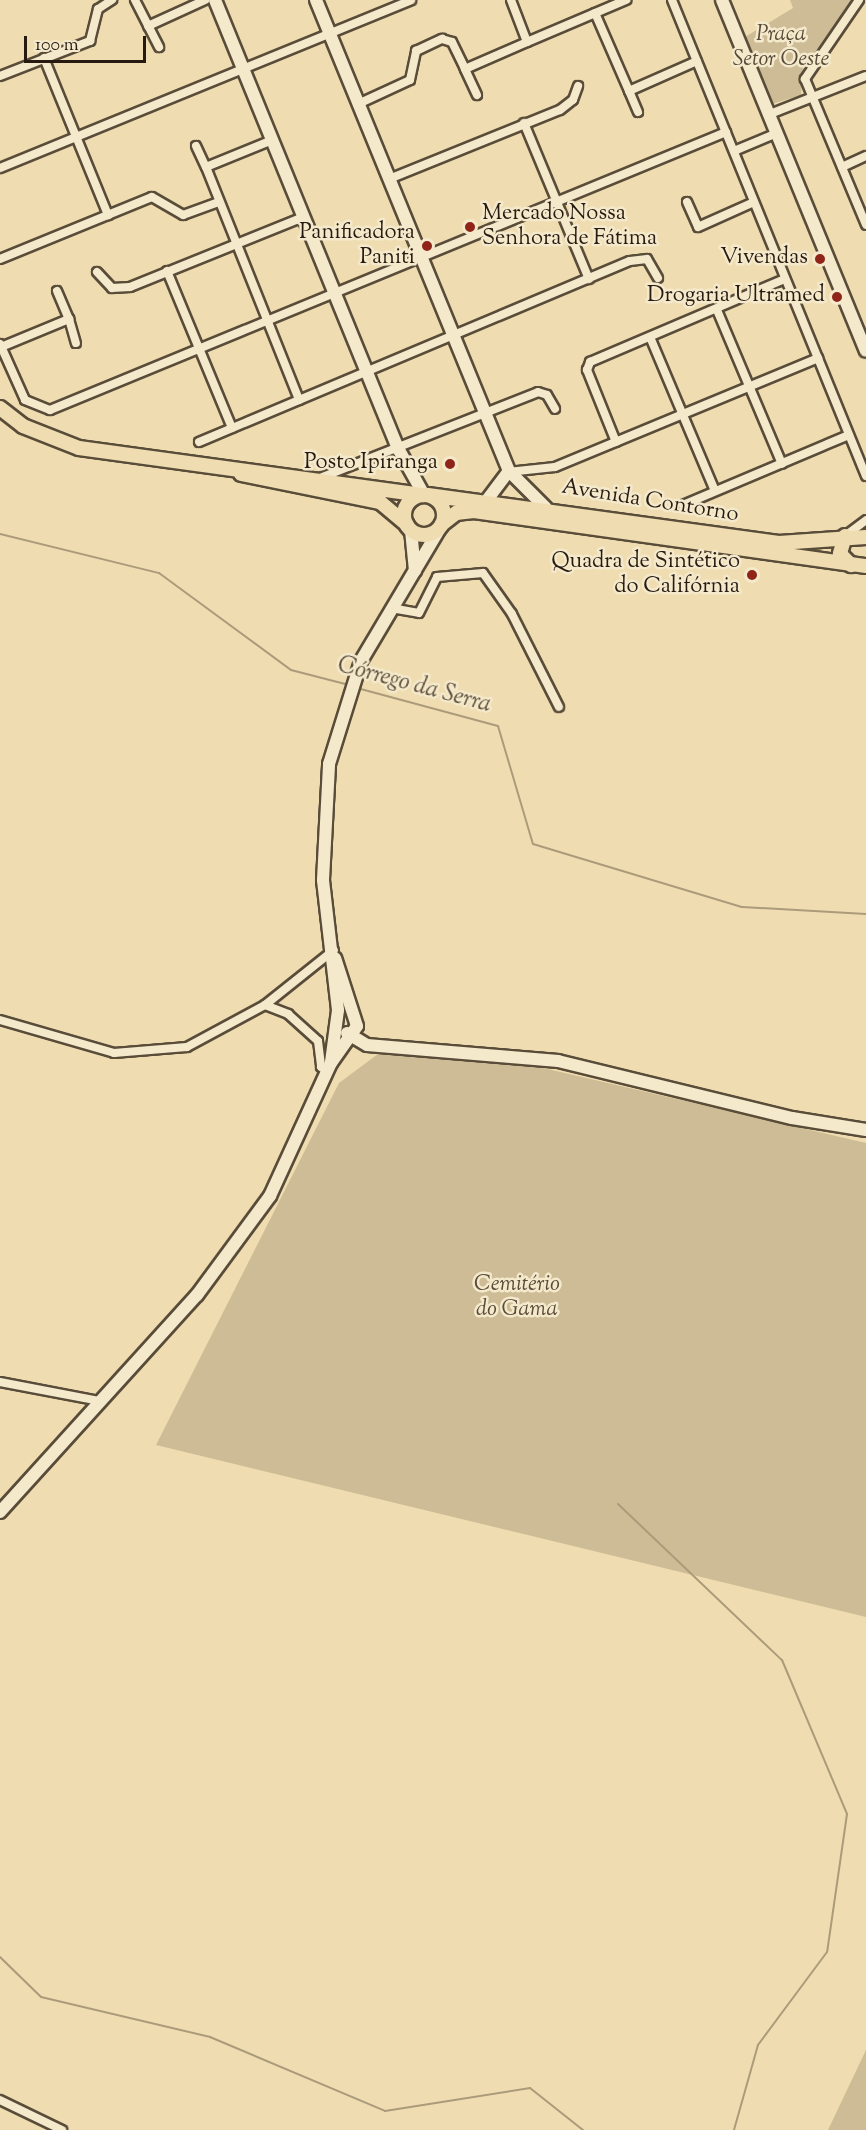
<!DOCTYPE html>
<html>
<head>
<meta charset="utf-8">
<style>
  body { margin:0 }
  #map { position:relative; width:866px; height:2130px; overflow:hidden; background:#efddb1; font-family:"Sorts Mill Goudy",serif }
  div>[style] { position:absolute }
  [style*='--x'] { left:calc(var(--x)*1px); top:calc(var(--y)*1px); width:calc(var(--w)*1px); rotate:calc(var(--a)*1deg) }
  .green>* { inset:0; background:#cdbc96 }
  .stream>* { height:2px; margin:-1px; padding:0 1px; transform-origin:1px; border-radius:1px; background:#ab9b7b }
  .roads { filter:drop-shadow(2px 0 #594c39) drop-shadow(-2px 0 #594c39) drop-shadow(0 2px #594c39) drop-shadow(0 -2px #594c39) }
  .street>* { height:8px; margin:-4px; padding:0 4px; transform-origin:4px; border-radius:4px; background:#f5e9cc }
  .secondary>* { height:12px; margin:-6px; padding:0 6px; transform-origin:6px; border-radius:6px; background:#f5e9cc }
  .primary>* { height:14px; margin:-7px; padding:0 7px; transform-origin:7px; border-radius:7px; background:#efddb1 }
  .primary>.ring { margin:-7px; padding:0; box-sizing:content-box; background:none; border:14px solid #efddb1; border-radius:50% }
  .dots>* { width:16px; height:16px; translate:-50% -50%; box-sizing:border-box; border:3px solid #f5e9cc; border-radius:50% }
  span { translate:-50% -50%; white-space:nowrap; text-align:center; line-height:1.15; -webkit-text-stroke:5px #f5e9cc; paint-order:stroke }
  .park-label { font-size:22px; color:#594b39; font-style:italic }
  .poi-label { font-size:22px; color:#271b11 }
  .left { translate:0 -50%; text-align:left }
  .right { translate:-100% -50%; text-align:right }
  .street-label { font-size:22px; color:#271b11 }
  .water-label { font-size:24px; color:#5c4e3b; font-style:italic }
  .scale { position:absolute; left:24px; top:36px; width:122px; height:27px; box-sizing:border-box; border:3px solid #271b11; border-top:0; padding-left:8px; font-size:18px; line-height:21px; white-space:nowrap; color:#271b11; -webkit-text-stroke:4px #f5e9cc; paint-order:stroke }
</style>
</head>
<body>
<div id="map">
  <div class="green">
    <i style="clip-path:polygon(790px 0,853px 0,803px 68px,801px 95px,772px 104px,745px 37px,793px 8px)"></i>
    <i style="clip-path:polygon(378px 1054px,539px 1067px,866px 1143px,866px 1617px,156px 1445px,339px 1083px)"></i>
    <i style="clip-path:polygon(866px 2050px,866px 2130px,828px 2130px)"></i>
  </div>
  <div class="stream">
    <i style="--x:0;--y:534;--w:164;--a:13.8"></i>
    <i style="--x:159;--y:573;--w:164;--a:36.3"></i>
    <i style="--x:291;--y:670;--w:60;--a:14.5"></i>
    <i style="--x:357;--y:688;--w:146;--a:15.1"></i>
    <i style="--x:498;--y:726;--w:123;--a:73.5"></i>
    <i style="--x:533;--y:844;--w:218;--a:16.8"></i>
    <i style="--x:742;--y:907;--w:124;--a:3.2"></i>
    <i style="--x:618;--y:1504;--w:226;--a:43.6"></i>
    <i style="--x:782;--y:1660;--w:167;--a:67.1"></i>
    <i style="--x:847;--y:1814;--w:139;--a:98.2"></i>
    <i style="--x:827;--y:1952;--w:116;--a:126.6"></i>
    <i style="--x:758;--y:2045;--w:88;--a:105.8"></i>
    <i style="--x:0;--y:1957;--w:57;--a:44.3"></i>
    <i style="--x:41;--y:1997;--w:174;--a:13.3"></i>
    <i style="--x:210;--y:2037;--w:190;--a:22.9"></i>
    <i style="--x:385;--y:2111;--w:147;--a:-9"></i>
    <i style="--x:530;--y:2088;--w:68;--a:38.4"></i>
  </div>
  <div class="roads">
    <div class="street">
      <i style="--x:135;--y:0;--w:53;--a:62.9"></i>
      <i style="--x:511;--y:0;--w:45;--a:69.1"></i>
      <i style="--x:527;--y:42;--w:108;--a:-23"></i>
      <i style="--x:672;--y:0;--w:514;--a:67.83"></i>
      <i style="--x:859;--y:0;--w:96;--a:124.4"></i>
      <i style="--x:805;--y:79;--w:158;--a:67.3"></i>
      <i style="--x:595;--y:13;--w:85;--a:66.4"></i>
      <i style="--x:148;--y:26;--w:63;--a:-24.5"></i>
      <i style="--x:44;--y:58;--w:170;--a:67.8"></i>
      <i style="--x:0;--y:76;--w:97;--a:-21.3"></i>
      <i style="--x:90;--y:41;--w:33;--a:-76"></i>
      <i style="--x:98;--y:9;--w:17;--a:-33"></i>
      <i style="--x:477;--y:95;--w:29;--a:-115"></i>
      <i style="--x:465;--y:69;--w:68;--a:-23.5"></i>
      <i style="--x:358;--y:104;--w:57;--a:-24.8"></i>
      <i style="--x:410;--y:80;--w:30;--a:-78"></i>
      <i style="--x:416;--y:51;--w:29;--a:-25"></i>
      <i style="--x:442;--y:39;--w:10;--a:17"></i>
      <i style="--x:452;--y:42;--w:30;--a:64"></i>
      <i style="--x:638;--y:112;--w:23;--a:-113"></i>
      <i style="--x:629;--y:91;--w:74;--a:-23.8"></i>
      <i style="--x:770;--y:114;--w:103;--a:-21.6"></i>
      <i style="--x:524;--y:123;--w:169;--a:67.4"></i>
      <i style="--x:196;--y:146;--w:23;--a:65"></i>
      <i style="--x:206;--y:167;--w:71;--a:-22.2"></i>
      <i style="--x:734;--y:151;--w:47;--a:-22.7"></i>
      <i style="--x:206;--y:167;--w:251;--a:68.2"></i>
      <i style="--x:842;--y:167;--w:26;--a:-25"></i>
      <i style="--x:0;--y:168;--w:444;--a:-22.2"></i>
      <i style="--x:389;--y:179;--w:184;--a:-22"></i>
      <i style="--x:560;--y:110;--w:16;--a:-38"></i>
      <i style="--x:573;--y:100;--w:15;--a:-70"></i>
      <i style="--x:687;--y:202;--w:27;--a:66"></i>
      <i style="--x:698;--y:227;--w:61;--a:-24.1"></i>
      <i style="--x:0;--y:259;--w:164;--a:-22.2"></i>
      <i style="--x:152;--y:197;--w:36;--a:30"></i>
      <i style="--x:183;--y:215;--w:38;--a:-20"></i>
      <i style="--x:167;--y:271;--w:170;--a:67.5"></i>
      <i style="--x:97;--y:272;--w:22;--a:47"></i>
      <i style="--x:112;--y:288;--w:18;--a:-3"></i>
      <i style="--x:130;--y:287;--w:187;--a:-22"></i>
      <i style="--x:57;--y:291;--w:30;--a:67"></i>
      <i style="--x:717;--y:310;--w:167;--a:67.1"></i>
      <i style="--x:650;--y:337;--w:167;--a:67.1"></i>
      <i style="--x:0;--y:344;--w:61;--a:65.9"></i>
      <i style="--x:25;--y:400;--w:27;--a:22"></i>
      <i style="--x:50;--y:410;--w:731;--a:-22.35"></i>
      <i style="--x:1;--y:347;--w:74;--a:-22.4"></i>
      <i style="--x:69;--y:319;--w:25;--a:74"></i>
      <i style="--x:199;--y:442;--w:467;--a:-22.8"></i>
      <i style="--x:630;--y:261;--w:17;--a:-7"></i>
      <i style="--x:647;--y:259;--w:22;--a:60"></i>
      <i style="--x:616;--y:442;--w:78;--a:-111.9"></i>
      <i style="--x:587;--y:370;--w:9;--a:-69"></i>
      <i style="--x:590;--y:362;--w:212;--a:-23.1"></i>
      <i style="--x:508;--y:472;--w:47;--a:-6.1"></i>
      <i style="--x:555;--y:467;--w:285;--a:-22.5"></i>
      <i style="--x:320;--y:478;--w:234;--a:-21.5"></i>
      <i style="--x:538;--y:392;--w:9;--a:18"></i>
      <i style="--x:547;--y:395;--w:16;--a:60"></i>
      <i style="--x:683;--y:505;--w:180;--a:-22.9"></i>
      <i style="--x:845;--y:536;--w:26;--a:-37"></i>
      <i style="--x:391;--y:608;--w:28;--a:10"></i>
      <i style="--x:419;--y:613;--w:40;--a:-63.4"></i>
      <i style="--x:437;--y:577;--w:46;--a:-5"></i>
      <i style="--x:483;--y:573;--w:50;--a:54.7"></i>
      <i style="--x:512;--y:614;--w:104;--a:63.2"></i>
      <i style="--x:265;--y:1005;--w:25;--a:21"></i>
      <i style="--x:288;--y:1014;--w:40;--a:42"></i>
      <i style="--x:318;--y:1041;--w:26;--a:83"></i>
      <i style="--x:321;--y:1067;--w:7;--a:34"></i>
      <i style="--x:0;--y:1020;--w:119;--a:16.1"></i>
      <i style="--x:114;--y:1053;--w:73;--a:-4.7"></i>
      <i style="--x:187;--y:1047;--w:89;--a:-28.3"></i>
      <i style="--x:265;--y:1005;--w:88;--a:-38.6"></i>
      <i style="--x:0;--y:1382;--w:102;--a:10.8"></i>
      <i style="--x:0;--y:2100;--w:69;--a:25.8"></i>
    </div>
    <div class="secondary">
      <i style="--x:215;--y:0;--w:486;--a:67.8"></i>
      <i style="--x:399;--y:450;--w:51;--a:60.9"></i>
      <i style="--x:316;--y:0;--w:509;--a:67.72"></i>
      <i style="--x:509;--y:471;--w:52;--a:45"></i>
      <i style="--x:722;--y:0;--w:379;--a:67.7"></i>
      <i style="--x:487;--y:500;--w:36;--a:-53"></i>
      <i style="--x:411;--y:530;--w:41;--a:84.4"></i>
      <i style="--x:347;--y:1033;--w:23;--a:31"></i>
      <i style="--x:367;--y:1045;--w:192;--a:4.8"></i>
      <i style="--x:558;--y:1061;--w:241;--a:13.7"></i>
      <i style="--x:792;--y:1118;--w:75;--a:9.2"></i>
      <i style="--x:331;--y:1062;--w:52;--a:-82.3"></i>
      <i style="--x:338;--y:1010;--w:131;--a:-96.6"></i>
      <i style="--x:323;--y:880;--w:116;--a:-87"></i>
      <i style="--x:329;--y:764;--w:108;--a:-72.7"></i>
      <i style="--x:361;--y:661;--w:155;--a:-59.3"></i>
      <i style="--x:0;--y:1512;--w:293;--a:-47.8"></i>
      <i style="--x:197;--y:1295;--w:123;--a:-53.6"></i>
      <i style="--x:270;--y:1196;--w:146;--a:-65.4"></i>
      <i style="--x:331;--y:1063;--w:45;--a:-54.9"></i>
      <i style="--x:357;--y:1026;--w:71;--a:-107.9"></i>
    </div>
    <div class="primary">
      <i style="--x:0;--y:408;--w:29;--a:38"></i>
      <i style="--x:23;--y:426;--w:60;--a:21.4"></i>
      <i style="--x:79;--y:448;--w:348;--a:7.8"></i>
      <i style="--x:241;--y:474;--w:142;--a:11.4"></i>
      <i style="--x:380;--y:502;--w:35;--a:40"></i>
      <i style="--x:428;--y:495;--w:354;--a:7.8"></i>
      <i style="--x:779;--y:543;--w:87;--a:-3.9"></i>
      <i class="ring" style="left:404px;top:495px;width:26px;height:26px"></i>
      <i style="--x:442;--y:524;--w:18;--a:-38"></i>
      <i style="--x:456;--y:513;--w:18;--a:-6"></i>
      <i style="--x:474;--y:511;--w:396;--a:8"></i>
      <i style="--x:845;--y:536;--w:19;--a:106"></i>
      <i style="--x:840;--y:554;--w:16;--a:45"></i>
    </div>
  </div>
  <div class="dots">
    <i style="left:470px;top:227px;background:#8f2418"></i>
    <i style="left:427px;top:246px;background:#8f2418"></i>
    <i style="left:820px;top:259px;background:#8f2418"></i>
    <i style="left:837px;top:297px;background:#8f2418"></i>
    <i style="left:450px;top:464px;background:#8f2418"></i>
    <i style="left:752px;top:575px;background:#8f2418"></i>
  </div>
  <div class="park-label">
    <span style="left:781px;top:48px">Praça<br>Setor Oeste</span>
    <span style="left:517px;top:1298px">Cemitério<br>do Gama</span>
  </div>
  <div class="poi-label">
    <span class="left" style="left:482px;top:227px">Mercado Nossa<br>Senhora de Fátima</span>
    <span class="right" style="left:415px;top:246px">Panificadora<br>Paniti</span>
    <span class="right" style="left:808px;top:259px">Vivendas</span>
    <span class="right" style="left:825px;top:297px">Drogaria Ultramed</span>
    <span class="right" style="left:438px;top:464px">Posto Ipiranga</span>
    <span class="right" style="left:740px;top:575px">Quadra de Sintético<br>do Califórnia</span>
  </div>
  <div class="street-label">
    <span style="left:650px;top:502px;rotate:9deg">Avenida Contorno</span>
  </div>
  <div class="water-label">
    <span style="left:414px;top:686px;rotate:15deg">Córrego da Serra</span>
  </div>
  <div class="scale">100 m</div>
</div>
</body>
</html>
